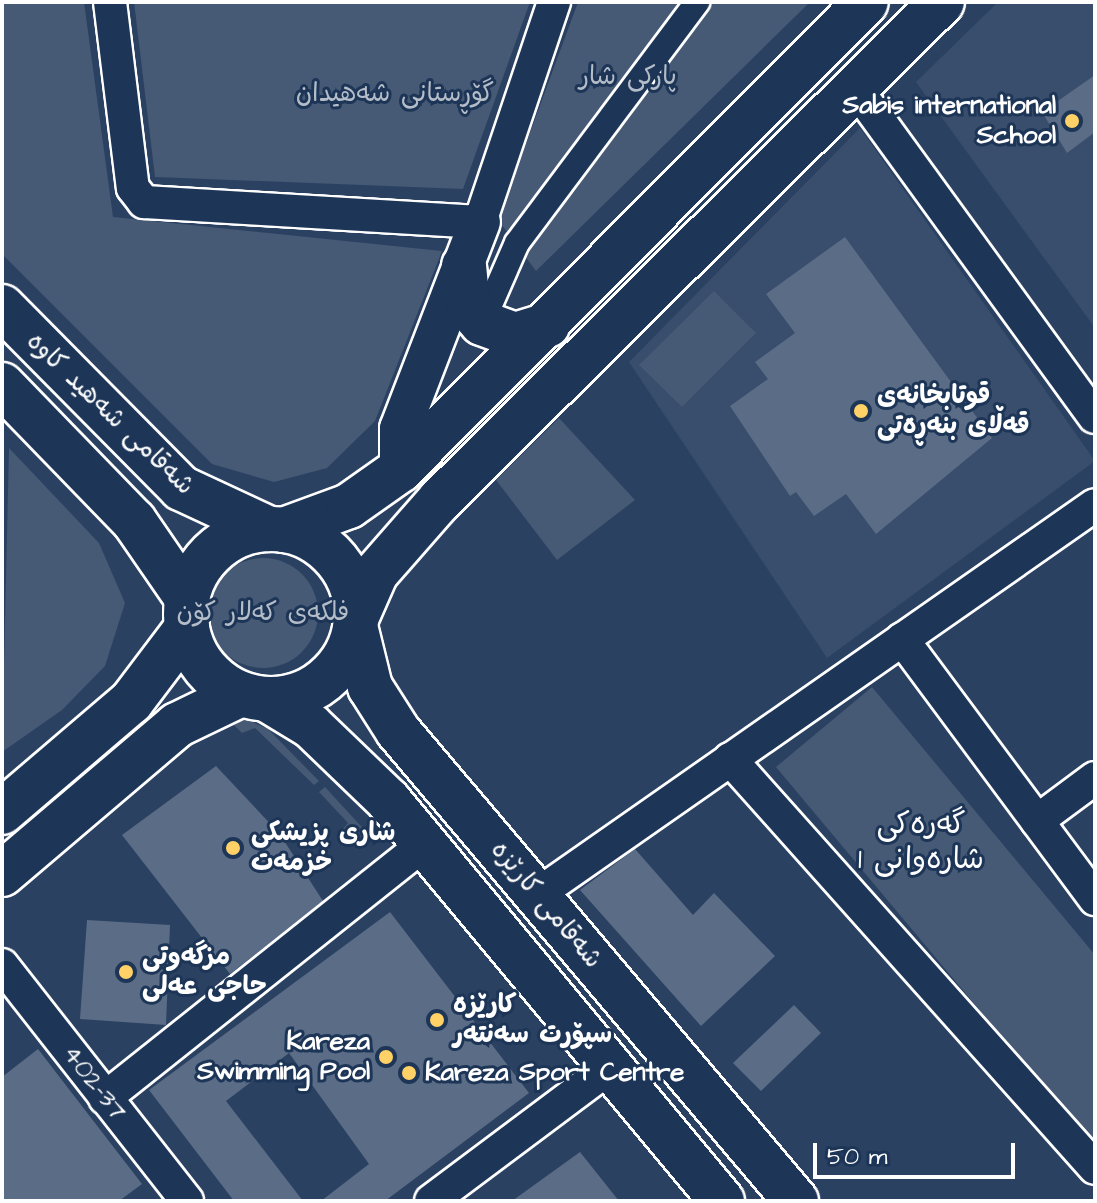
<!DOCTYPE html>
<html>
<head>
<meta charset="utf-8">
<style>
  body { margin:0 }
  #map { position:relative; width:1097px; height:1203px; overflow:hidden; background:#2a4161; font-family:"Architects Daughter","Playpen Sans Arabic",sans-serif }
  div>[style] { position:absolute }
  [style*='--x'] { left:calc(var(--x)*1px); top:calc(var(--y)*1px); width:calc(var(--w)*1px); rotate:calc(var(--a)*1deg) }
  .built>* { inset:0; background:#394e6c }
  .green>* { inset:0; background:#465975 }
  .round { border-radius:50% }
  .building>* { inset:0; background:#5b6c86 }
  .roads { filter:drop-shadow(2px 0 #fff) drop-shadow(-2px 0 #fff) drop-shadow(0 2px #fff) drop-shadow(0 -2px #fff) }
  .pedestrian>* { height:24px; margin:-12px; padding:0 12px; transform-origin:12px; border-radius:12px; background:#1d3557 }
  .minor>* { height:32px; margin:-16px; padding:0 16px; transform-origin:16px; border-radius:16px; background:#1d3557 }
  .tertiary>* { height:40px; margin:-20px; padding:0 20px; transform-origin:20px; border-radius:20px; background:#1d3557 }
  .secondary>* { height:44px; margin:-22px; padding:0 22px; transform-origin:22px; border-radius:22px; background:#1d3557 }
  .secondary>.ring { margin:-22px; padding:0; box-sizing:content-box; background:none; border:44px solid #1d3557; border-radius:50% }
  .dots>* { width:22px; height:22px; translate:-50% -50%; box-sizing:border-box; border:4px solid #1d3557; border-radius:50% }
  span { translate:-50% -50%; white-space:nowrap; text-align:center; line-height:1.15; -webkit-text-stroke:6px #1d3557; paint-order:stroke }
  .park-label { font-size:26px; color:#b5bdc8 }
  .poi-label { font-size:26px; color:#fff; font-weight:700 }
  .right { translate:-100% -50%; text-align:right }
  .left { translate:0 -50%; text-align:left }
  .street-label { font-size:26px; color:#fff }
  .quarter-label { font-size:30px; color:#fff }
  .frame { position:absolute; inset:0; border:4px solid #fff; pointer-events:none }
  .scale { position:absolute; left:813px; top:1143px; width:202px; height:36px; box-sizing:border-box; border:4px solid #fff; border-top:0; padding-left:10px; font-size:24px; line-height:28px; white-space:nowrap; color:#fff; -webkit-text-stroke:6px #1d3557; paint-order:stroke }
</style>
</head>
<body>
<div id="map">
  <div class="built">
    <i style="clip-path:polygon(998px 2px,1095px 2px,1095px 328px,916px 82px)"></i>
    <i style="clip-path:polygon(860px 128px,1095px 461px,827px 658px,629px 362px)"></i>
  </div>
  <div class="green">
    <i style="clip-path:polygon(2px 2px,84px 2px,113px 217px,442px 251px,375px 421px,327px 468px,274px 482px,212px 464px,2px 254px)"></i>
    <i style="clip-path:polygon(134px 2px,530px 2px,463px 189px,155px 177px)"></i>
    <i style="clip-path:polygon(578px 2px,810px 2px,536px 271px,498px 220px)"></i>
    <i style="clip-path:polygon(714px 291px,756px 333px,682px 407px,639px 365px)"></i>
    <i style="clip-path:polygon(559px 418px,635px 500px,557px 560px,496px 480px)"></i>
    <i style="clip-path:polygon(9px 448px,99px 543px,125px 603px,105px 666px,62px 710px,2px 752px)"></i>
    <i class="round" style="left:208px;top:558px;width:110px;height:110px"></i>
    <i style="clip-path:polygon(872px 687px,1095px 955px,1095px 1148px,776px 767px)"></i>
    <i style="clip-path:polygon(248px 720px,268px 729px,319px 781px,314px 785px,255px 728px,242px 733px,230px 721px)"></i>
    <i style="clip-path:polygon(325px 787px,371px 837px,366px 841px,341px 831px,348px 823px,319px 792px)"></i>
  </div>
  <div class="building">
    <i style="clip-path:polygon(1095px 75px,1095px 132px,1067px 153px,1042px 112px)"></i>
    <i style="clip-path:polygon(845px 237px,992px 438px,876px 534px,846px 494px,814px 516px,796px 492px,790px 496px,730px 406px,768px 379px,755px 362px,795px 333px,766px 294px)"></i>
    <i style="clip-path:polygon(216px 766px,279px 833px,323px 901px,230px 974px,122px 835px)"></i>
    <i style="clip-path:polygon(635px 849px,693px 915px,714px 893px,775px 956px,701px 1026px,580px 890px)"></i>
    <i style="clip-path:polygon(390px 912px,529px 1093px,385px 1201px,321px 1201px,369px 1164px,289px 1053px,226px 1101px,303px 1201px,234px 1201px,149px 1090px)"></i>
    <i style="clip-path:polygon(87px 920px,170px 925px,166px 1025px,80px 1019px)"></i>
    <i style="clip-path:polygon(794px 1005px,821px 1033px,761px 1091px,733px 1063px)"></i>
    <i style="clip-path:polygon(38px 1049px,142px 1184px,119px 1201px,2px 1201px,2px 1077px)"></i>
    <i style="clip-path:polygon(580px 1152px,619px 1201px,512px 1201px)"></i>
  </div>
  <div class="roads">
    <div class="pedestrian">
      <i style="--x:482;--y:323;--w:87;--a:-66.4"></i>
      <i style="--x:517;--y:243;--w:301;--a:-53.2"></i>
    </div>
    <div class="minor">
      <i style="--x:110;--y:2;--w:187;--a:83"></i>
      <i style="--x:133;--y:188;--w:18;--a:52"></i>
      <i style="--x:144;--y:202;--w:337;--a:3.4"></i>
      <i style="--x:480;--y:222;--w:232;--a:-71.4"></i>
      <i style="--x:857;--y:90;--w:404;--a:54"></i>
      <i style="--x:902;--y:639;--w:324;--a:53.4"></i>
      <i style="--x:730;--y:759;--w:548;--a:48.25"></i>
      <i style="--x:1037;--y:821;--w:72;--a:-36.6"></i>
      <i style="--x:538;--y:894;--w:679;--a:-34.93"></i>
      <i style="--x:2;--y:965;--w:300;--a:51.9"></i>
      <i style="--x:105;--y:1098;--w:410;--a:-38.5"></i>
      <i style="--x:431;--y:1201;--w:222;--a:-36.8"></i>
    </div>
    <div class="tertiary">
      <i style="--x:400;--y:470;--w:41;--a:-90"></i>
      <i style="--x:400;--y:429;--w:222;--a:-68.9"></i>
    </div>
    <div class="secondary">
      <i style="--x:464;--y:266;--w:41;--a:84.4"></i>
      <i style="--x:468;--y:307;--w:21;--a:49"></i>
      <i style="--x:482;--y:323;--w:35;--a:20"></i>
      <i style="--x:515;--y:335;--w:34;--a:-17"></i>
      <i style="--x:2;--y:307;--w:255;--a:45.3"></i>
      <i style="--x:181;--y:488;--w:97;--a:25"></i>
      <i style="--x:2;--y:385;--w:190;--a:45.9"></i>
      <i style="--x:134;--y:521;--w:93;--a:55.5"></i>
      <i class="ring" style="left:186px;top:529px;width:126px;height:126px"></i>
      <i style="--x:284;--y:530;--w:69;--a:-20.3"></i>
      <i style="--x:349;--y:506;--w:62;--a:-35.2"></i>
      <i style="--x:400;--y:470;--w:660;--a:-45.12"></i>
      <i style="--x:357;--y:616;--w:47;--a:-66.2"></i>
      <i style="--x:376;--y:573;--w:97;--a:-48.8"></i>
      <i style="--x:440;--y:500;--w:707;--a:-44.77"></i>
      <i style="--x:356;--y:630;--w:59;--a:76.2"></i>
      <i style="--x:370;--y:687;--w:52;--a:57.5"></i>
      <i style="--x:398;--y:731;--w:616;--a:49.74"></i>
      <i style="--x:268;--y:700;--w:50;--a:31.2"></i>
      <i style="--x:311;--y:726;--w:107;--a:43.9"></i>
      <i style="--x:388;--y:800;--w:522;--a:50.21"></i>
      <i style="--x:2;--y:812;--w:170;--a:-40.5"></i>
      <i style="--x:131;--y:702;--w:93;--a:-52.9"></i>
      <i style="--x:2;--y:874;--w:230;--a:-40.4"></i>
      <i style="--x:177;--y:725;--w:71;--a:-25.8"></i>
    </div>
  </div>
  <div class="dots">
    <i style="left:1072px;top:121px;background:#ffd166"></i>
    <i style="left:861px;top:411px;background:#ffd166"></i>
    <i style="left:233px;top:848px;background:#ffd166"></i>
    <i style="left:126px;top:972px;background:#ffd166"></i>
    <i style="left:437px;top:1020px;background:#ffd166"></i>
    <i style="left:386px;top:1057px;background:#ffd166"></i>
    <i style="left:409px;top:1073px;background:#ffd166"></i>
  </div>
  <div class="park-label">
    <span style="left:628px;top:77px">پارکی شار</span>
    <span style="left:395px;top:94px">گۆڕستانی شەهیدان</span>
    <span style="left:263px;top:613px">فلکەی کەلار کۆن</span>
  </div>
  <div class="poi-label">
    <span class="right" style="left:1056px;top:121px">Sabis international<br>School</span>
    <span class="left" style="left:877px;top:411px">قوتابخانەی<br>قەڵای بنەڕەتی</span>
    <span class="left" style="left:251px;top:848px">شاری پزیشکی<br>خزمەت</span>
    <span class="left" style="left:142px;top:972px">مزگەوتی<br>حاجی عەلی</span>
    <span class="left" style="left:453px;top:1020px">کارێزە<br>سپۆرت سەنتەر</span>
    <span class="right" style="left:370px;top:1057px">Kareza<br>Swimming Pool</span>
    <span class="left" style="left:425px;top:1073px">Kareza Sport Centre</span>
  </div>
  <div class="street-label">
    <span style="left:110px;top:414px;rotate:44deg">شەقامی شەهید کاوە</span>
    <span style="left:546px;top:905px;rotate:50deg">شەقامی کارێزە</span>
    <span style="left:94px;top:1083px;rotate:52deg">402-37</span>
  </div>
  <div class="quarter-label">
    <span style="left:921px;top:841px">گەرەکی<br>شارەوانی 1</span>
  </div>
  <div class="frame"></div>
  <div class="scale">50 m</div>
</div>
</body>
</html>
